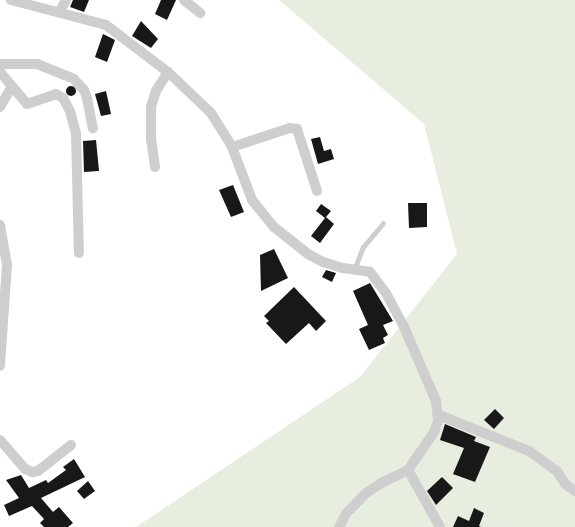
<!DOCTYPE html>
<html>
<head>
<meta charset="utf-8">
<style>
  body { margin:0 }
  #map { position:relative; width:575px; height:527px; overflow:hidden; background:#fff; font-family:"Exo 2",sans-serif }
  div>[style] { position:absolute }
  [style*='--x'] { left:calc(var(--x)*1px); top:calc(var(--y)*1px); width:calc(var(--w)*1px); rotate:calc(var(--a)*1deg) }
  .green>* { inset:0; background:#e7eddf }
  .building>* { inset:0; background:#181818 }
  .round { border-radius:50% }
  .service>* { height:5px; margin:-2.5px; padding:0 2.5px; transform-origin:2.5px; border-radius:2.5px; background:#cecece }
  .minor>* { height:10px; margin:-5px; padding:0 5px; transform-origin:5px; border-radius:5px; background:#cecece }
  span { translate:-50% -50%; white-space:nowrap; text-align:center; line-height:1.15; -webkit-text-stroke:4px #fff; paint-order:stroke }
</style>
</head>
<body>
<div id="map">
  <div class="green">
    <i style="clip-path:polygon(279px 0,575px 0,575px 527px,136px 527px,360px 377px,457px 254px,424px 124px)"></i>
  </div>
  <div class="building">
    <i style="clip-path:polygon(73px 0,89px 0,84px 12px,70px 7px)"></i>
    <i style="clip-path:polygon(161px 0,176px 0,167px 20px,155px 14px)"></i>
    <i style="clip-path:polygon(141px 21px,158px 39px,151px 48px,132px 36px)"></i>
    <i style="clip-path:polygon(103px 34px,115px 40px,107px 62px,95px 57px)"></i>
    <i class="round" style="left:66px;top:86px;width:10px;height:10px"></i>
    <i style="clip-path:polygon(106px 91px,111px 114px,101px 116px,95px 94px)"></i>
    <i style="clip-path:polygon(320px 137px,324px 151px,331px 149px,334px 159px,318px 164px,311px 139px)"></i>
    <i style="clip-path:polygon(96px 140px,99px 171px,84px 172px,83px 141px)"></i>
    <i style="clip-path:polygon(233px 185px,244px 212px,231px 217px,219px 190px)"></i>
    <i style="clip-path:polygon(408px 203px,427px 203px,427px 227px,409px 228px)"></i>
    <i style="clip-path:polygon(321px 204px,331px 211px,326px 217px,334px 224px,320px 243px,311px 236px,325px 218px,316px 211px)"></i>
    <i style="clip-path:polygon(274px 249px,288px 278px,261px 291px,260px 255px)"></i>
    <i style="clip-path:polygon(326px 270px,336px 273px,332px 282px,322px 277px)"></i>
    <i style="clip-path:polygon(370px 283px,393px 321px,383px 325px,388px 335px,383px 338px,385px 343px,369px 350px,359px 329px,368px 325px,353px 291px)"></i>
    <i style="clip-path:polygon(294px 287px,326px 321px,316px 331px,309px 323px,286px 344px,266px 323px,269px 321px,264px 316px)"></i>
    <i style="clip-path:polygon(495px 409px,504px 418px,494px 429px,484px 420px)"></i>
    <i style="clip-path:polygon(445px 424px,476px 437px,474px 441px,490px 447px,475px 482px,453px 474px,464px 448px,440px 440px)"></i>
    <i style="clip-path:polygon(74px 459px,85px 477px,41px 498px,53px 512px,59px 507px,73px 523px,68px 527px,44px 527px,40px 523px,44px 519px,32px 506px,9px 516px,4px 505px,19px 498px,6px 480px,21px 475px,29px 488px,46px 480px,48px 483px,66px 470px,63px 467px)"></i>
    <i style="clip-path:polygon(442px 477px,453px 488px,436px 505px,427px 491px)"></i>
    <i style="clip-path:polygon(88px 481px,95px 491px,84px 499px,77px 491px)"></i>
    <i style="clip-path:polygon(474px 508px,484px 513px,479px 526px,481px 527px,453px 527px,458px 516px,469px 521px)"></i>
  </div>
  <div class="service">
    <i style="--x:354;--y:270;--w:25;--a:-69"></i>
    <i style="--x:363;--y:247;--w:31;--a:-50"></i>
  </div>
  <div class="minor">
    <i style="--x:11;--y:0;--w:98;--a:14.7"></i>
    <i style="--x:106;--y:25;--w:78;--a:37.2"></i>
    <i style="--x:168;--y:72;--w:59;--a:43.6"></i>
    <i style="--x:211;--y:113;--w:40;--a:58"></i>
    <i style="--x:232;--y:147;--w:57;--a:69.3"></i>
    <i style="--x:252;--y:200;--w:35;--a:51"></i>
    <i style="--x:274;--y:227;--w:43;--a:38.5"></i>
    <i style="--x:308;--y:254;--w:17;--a:28"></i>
    <i style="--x:323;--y:262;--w:21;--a:17"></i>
    <i style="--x:343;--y:268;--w:27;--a:8"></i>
    <i style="--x:370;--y:272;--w:26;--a:53"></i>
    <i style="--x:386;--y:293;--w:38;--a:62"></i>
    <i style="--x:404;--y:327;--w:81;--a:66.6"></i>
    <i style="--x:436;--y:401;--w:20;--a:84"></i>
    <i style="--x:438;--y:421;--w:12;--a:110"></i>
    <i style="--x:434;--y:432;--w:46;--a:124.4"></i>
    <i style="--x:408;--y:470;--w:28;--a:154"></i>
    <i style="--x:383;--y:482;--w:20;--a:147"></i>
    <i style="--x:366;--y:493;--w:29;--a:134"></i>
    <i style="--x:346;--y:514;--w:15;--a:118"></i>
    <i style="--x:184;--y:0;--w:21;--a:39"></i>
    <i style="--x:60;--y:11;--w:13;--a:-61"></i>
    <i style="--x:0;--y:64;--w:37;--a:0"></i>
    <i style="--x:37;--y:64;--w:40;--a:22"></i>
    <i style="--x:74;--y:79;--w:15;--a:48"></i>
    <i style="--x:84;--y:90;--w:9;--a:69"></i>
    <i style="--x:87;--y:98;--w:31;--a:79"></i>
    <i style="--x:0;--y:72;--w:42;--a:49.8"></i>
    <i style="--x:27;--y:104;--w:31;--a:-19"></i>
    <i style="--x:56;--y:94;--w:8;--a:30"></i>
    <i style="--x:63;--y:98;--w:15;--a:62"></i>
    <i style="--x:70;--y:111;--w:24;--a:75"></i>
    <i style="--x:76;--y:134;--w:119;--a:88.6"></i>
    <i style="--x:0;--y:107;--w:24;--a:-60"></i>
    <i style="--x:232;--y:147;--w:61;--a:-18.1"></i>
    <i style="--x:290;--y:128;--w:7;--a:8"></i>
    <i style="--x:297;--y:129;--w:65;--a:72.1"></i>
    <i style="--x:155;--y:167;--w:27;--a:-98"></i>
    <i style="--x:151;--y:140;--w:33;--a:-90"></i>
    <i style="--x:151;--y:107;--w:17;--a:-73"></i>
    <i style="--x:156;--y:91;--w:22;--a:-58"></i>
    <i style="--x:0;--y:225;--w:41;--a:80.1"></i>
    <i style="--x:7;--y:265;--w:101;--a:94"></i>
    <i style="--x:439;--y:415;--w:97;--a:21.8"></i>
    <i style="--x:529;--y:451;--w:34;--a:36"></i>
    <i style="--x:557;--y:471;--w:15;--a:58"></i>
    <i style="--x:565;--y:484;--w:12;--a:35"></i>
    <i style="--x:0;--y:440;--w:38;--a:49"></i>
    <i style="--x:25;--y:469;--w:9;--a:21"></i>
    <i style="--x:33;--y:472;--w:5;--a:-11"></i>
    <i style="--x:38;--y:471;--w:42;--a:-38.2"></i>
    <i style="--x:408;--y:470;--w:65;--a:60.7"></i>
  </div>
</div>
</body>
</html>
